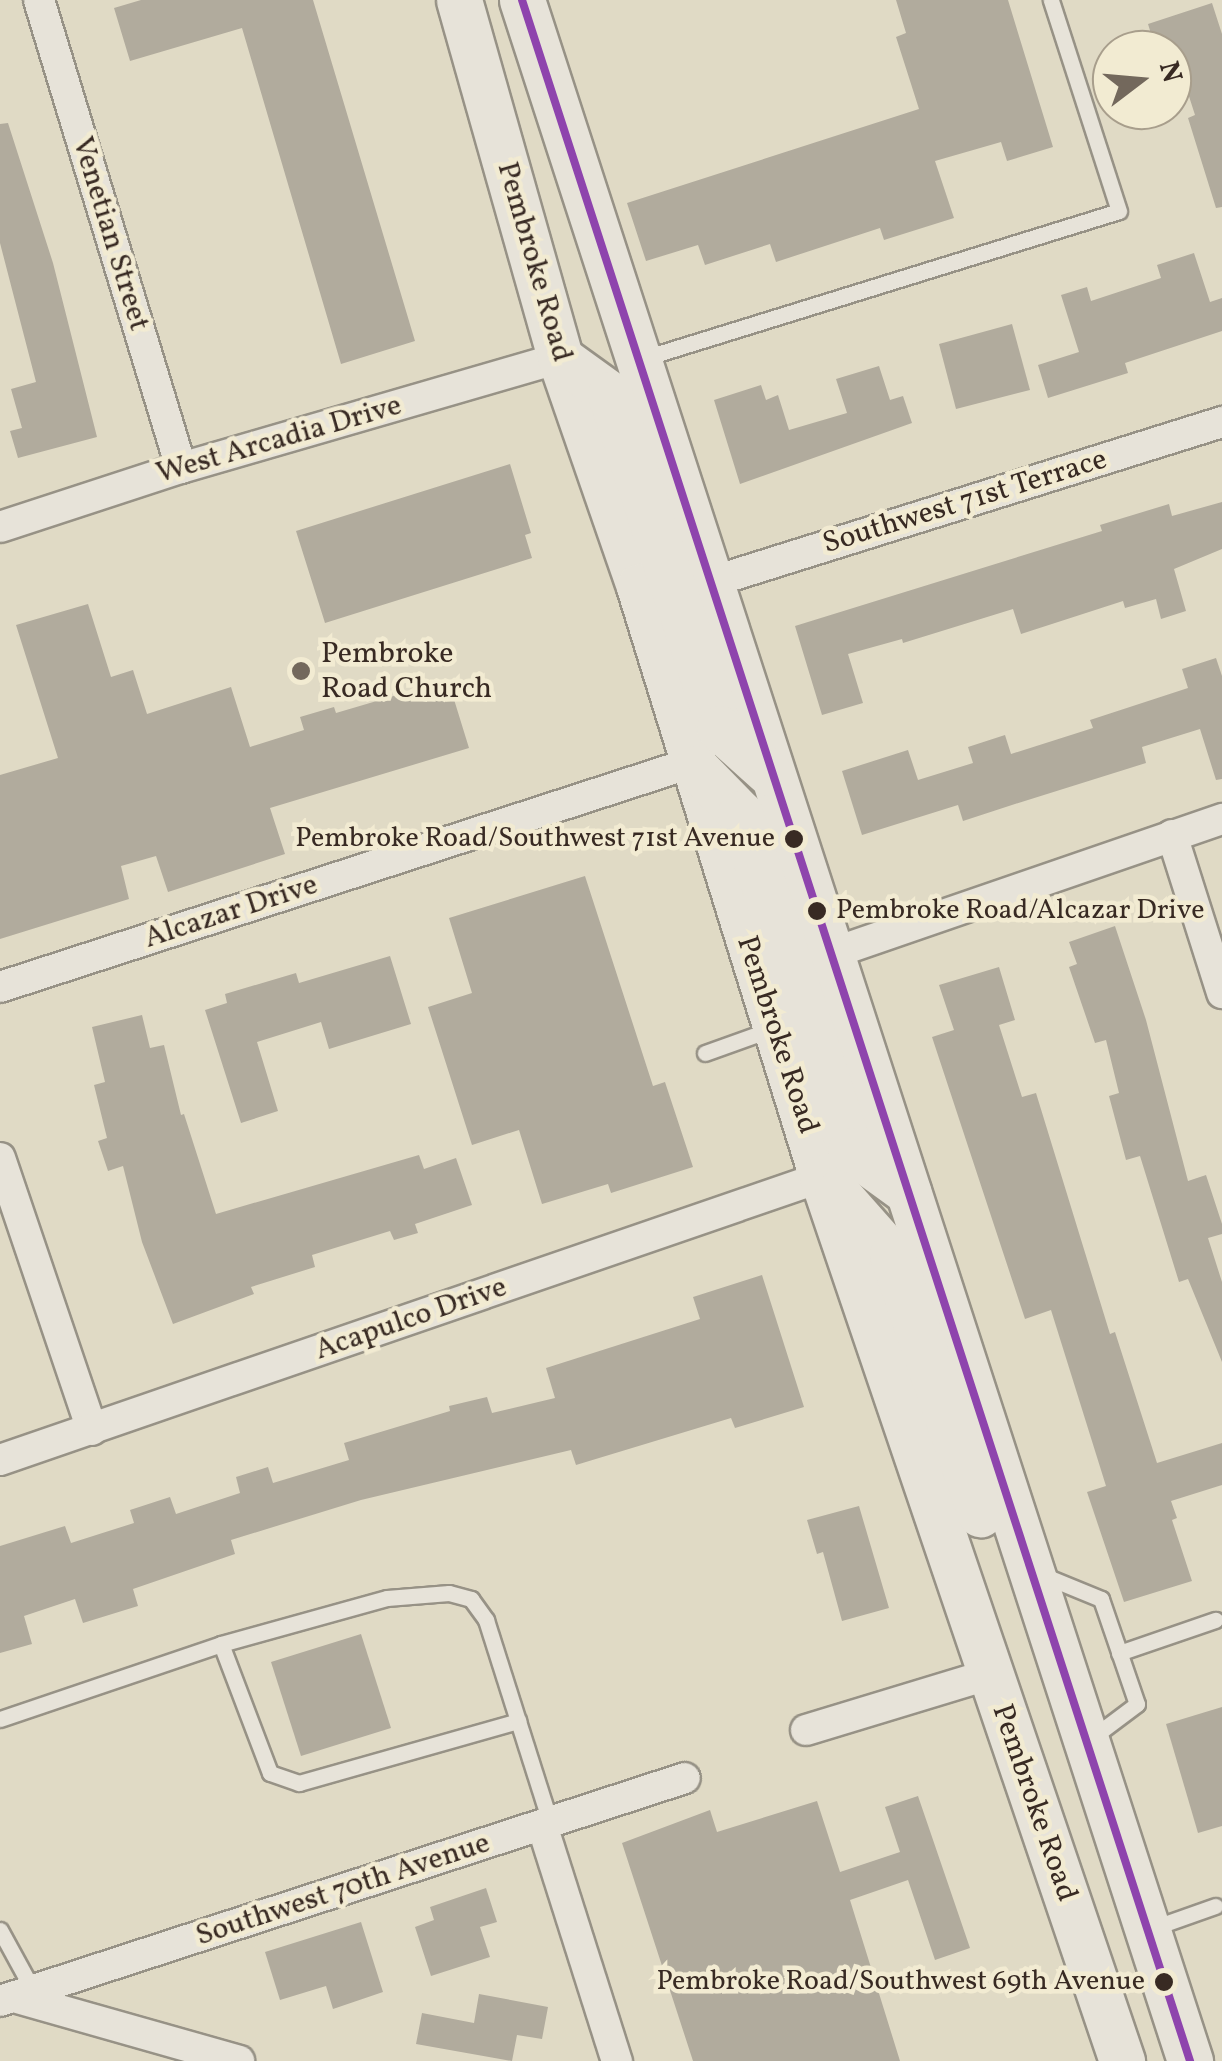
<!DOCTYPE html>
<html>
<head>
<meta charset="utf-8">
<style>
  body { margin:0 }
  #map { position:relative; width:1222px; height:2061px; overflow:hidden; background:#e0dac5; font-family:Vollkorn,serif }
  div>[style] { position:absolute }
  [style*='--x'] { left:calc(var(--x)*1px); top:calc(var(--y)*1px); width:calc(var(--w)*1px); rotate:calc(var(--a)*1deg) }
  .building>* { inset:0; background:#b1ab9d }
  .roads { filter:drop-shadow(2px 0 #979286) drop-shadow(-2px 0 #979286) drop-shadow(0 2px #979286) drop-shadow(0 -2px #979286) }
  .lane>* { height:15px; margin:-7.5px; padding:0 7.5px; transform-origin:7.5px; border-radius:7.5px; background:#e7e3d9 }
  .street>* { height:30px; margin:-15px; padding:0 15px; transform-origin:15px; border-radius:15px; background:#e7e3d9 }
  .secondary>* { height:45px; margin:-22.5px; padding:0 22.5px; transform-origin:22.5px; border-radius:22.5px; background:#e7e3d9 }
  .bus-1>* { height:8px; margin:-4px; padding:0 4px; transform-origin:4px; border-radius:4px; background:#8e44ad }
  .dots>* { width:28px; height:28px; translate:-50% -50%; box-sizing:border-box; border:5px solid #f2ebd2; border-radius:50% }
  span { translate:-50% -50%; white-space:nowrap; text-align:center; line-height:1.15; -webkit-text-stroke:9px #f2ebd2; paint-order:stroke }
  .bus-label { font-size:28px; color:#382a23 }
  .right { translate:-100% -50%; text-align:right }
  .left { translate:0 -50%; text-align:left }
  .street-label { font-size:30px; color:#382a23 }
  .poi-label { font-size:30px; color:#382a23 }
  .north { position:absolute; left:1092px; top:30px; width:100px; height:100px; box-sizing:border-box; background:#f2ebd2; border:2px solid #a89e8c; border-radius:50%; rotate:74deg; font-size:28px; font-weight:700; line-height:40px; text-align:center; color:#382a23 }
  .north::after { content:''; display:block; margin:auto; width:35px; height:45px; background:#73685c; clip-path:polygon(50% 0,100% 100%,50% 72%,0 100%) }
</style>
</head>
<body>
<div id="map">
  <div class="building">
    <i style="clip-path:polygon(141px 0,313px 0,415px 341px,341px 364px,242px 28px,130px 61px,114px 8px)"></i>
    <i style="clip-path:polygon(896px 0,1008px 0,1053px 147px,1007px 161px,1001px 142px,935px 161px,954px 218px,884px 240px,880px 228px,776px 262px,770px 244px,705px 265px,698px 245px,646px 261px,627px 203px,919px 109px,896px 37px,906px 33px)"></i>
    <i style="clip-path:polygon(1212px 3px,1222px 34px,1222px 207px,1216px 208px,1188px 118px,1195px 115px,1177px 59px,1172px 61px,1172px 50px,1156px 50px,1148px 24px)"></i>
    <i style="clip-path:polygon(8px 123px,53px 263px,97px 437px,18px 458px,10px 431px,22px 428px,11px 389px,36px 382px,0 243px,0 124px)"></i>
    <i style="clip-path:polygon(1194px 253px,1210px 302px,1222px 298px,1222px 331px,1125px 363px,1128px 373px,1048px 398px,1038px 365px,1079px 352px,1061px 295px,1087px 287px,1091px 301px,1161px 278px,1157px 265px)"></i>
    <i style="clip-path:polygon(1012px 324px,1030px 390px,956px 409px,939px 344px)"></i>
    <i style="clip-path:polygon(879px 366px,890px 400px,903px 396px,912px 423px,740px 484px,714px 400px,761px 385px,766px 400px,778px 395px,789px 430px,847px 413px,836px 379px)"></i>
    <i style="clip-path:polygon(510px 464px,531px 533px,525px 535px,532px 558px,325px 623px,296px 531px)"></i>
    <i style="clip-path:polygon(1222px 502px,1222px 549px,1174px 569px,1186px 611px,1161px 619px,1156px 599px,1125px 608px,1123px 601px,1021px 634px,1013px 609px,903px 643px,902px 639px,848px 654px,863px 703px,822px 715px,795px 626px,1102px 531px,1100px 525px,1169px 504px,1172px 516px)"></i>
    <i style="clip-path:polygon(88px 604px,111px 677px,133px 670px,147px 714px,231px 687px,250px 747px,304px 730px,300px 717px,334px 707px,336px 713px,448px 680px,469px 748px,270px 808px,285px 854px,168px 892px,156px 856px,121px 866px,129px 899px,0 939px,0 775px,58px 758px,16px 625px)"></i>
    <i style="clip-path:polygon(1216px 658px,1222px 676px,1222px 779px,1216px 780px,1200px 729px,1142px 747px,1146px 763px,1015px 804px,963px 821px,958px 805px,862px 835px,842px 771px,908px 750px,918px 780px,973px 763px,968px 747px,1005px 735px,1011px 754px,1093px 728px,1090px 720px,1188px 688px,1182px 669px)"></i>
    <i style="clip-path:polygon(585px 876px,653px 1086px,665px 1082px,693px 1167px,611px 1193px,608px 1184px,542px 1204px,519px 1130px,472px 1145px,428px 1007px,472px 993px,449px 918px)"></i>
    <i style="clip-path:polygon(1115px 926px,1146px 1020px,1188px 1181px,1206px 1175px,1222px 1224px,1222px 1234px,1208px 1238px,1222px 1282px,1222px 1362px,1188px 1279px,1179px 1282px,1140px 1156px,1126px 1160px,1109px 1096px,1119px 1093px,1106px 1040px,1095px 1043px,1069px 967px,1077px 964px,1069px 942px)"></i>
    <i style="clip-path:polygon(390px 956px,411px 1024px,329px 1049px,321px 1022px,257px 1042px,278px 1111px,241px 1123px,205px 1010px,227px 1003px,225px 994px,296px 973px,299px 983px)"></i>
    <i style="clip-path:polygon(999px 967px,1015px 1020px,999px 1025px,1022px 1097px,1036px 1093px,1110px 1334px,1115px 1332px,1157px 1463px,1222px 1443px,1222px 1485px,1171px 1501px,1177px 1518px,1172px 1520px,1192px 1581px,1124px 1602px,1087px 1492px,1106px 1486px,1051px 1310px,1025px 1319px,932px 1037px,954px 1030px,939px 985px)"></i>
    <i style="clip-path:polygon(142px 1015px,150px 1048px,164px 1045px,181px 1115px,184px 1114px,216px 1214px,419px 1155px,424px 1169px,456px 1158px,472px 1205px,415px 1224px,418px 1233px,394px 1240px,390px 1231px,312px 1255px,315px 1267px,251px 1287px,254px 1294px,173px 1324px,142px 1242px,123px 1166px,108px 1171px,98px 1141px,107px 1138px,94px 1085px,105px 1082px,92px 1027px)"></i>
    <i style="clip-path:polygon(762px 1275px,804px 1407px,735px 1428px,731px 1418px,576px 1465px,571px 1450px,361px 1500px,231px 1540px,235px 1554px,133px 1589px,138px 1606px,83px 1623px,75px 1599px,24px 1616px,32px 1644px,0 1653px,0 1546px,65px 1526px,71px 1543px,134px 1523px,130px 1510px,170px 1497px,176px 1514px,240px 1493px,236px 1477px,268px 1467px,273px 1483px,349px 1460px,344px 1443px,450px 1411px,449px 1406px,487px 1397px,492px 1413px,555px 1398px,546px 1368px,700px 1319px,693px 1297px)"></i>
    <i style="clip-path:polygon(859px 1506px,889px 1608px,842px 1621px,823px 1552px,817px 1554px,807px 1520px)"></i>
    <i style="clip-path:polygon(361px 1634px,391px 1728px,301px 1756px,271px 1662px)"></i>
    <i style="clip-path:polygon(1222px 1707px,1222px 1826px,1198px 1833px,1166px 1724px)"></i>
    <i style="clip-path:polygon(918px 1796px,970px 1948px,935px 1960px,908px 1880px,850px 1900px,900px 2061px,693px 2061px,622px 1843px,710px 1810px,717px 1832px,817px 1801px,840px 1872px,900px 1852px,885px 1807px)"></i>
    <i style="clip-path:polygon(486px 1888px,497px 1922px,480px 1927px,490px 1957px,431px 1976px,415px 1927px,434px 1920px,430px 1907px)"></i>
    <i style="clip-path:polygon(361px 1922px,383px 1992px,333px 2009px,326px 1986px,280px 2000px,265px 1952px)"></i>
    <i style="clip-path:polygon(479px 1994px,548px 2007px,542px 2039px,517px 2035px,512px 2061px,416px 2044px,422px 2013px,474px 2023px)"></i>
  </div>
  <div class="roads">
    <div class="lane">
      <i style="--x:641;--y:359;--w:500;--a:-17.2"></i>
      <i style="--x:1119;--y:211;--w:222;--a:-107.9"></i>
      <i style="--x:705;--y:1053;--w:71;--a:-19.7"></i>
      <i style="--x:1040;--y:1574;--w:66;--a:22.3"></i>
      <i style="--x:1101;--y:1599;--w:111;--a:71.1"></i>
      <i style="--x:1137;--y:1704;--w:60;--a:143.1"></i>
      <i style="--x:221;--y:1644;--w:138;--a:69.2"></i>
      <i style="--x:270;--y:1773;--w:31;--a:19"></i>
      <i style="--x:299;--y:1783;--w:228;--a:-15.8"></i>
      <i style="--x:1119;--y:1653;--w:102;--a:-19"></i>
      <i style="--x:0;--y:1719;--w:233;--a:-18.7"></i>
      <i style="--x:221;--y:1644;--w:172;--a:-15.5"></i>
      <i style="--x:387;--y:1598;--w:62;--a:-4.6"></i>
      <i style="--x:449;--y:1593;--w:23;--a:15"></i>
      <i style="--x:471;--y:1599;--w:26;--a:54"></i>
      <i style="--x:486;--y:1620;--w:212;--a:72.4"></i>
      <i style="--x:1153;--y:1928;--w:66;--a:-19.5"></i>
      <i style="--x:0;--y:1930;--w:71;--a:61.3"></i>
    </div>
    <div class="street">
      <i style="--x:39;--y:0;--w:489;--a:73.1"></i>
      <i style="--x:0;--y:527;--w:190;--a:-18.1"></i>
      <i style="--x:181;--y:468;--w:395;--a:-16.2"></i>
      <i style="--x:708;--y:583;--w:539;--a:-17.39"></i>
      <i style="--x:1172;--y:835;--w:166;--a:72.4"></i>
      <i style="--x:830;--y:954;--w:415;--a:-19"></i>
      <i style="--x:0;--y:987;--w:726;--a:-17.96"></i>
      <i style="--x:0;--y:1158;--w:287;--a:71.3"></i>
      <i style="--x:0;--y:1460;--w:869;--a:-19"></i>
      <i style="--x:806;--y:1730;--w:192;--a:-16.9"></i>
      <i style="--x:542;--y:1825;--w:248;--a:72.4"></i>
      <i style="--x:17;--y:1998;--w:231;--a:15.8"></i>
      <i style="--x:0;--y:2001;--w:720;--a:-18.03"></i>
    </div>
    <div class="secondary">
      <i style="--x:459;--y:0;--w:372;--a:74.2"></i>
      <i style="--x:560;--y:358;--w:241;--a:70.9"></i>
      <i style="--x:639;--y:586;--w:619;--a:72.8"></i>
      <i style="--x:822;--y:1177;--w:934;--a:71.25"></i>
      <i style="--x:522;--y:0;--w:2167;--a:72.04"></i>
      <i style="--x:560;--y:358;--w:62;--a:35.8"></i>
      <i style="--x:610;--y:394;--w:351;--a:71.9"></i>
      <i style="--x:719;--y:728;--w:67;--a:42"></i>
      <i style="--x:696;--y:768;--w:63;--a:45.6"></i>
      <i style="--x:740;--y:813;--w:354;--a:71.9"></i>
      <i style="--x:850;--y:1150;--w:72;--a:35.9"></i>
      <i style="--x:837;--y:1193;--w:83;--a:48.4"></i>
      <i style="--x:892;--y:1255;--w:274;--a:71.2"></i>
    </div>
  </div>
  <div class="bus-1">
    <i style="--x:522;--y:0;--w:2167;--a:72.04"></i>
  </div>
  <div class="dots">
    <i style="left:301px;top:671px;background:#73685c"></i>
    <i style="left:794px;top:839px;background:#382a23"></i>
    <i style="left:817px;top:911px;background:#382a23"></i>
    <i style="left:1164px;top:1982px;background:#382a23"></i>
  </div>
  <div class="bus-label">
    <span class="right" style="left:775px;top:839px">Pembroke Road/Southwest 71st Avenue</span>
    <span class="left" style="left:836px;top:911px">Pembroke Road/Alcazar Drive</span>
    <span class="right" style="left:1145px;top:1982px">Pembroke Road/Southwest 69th Avenue</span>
  </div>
  <div class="street-label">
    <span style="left:110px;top:234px;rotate:73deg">Venetian Street</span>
    <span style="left:534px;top:262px;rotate:74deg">Pembroke Road</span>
    <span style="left:279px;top:440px;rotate:-16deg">West Arcadia Drive</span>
    <span style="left:965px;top:502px;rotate:-17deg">Southwest 71st Terrace</span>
    <span style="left:231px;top:912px;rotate:-18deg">Alcazar Drive</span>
    <span style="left:777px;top:1035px;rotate:72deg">Pembroke Road</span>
    <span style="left:411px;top:1319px;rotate:-19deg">Acapulco Drive</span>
    <span style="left:1034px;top:1803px;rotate:71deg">Pembroke Road</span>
    <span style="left:343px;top:1890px;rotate:-18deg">Southwest 70th Avenue</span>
  </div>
  <div class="poi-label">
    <span class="left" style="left:321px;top:671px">Pembroke<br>Road Church</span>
  </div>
  <div class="north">N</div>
</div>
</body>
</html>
